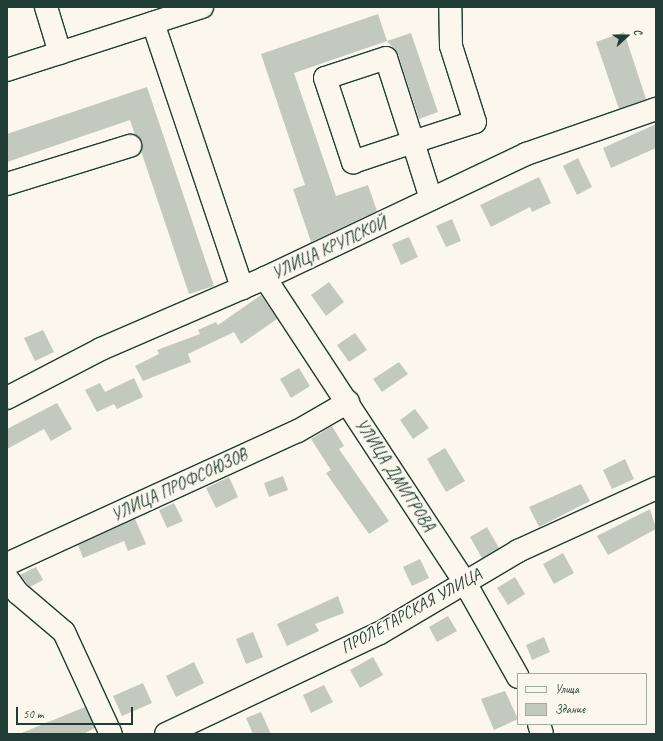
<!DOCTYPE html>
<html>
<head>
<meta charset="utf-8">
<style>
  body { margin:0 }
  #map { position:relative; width:663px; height:741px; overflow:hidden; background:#fbf7ec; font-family:Caveat,sans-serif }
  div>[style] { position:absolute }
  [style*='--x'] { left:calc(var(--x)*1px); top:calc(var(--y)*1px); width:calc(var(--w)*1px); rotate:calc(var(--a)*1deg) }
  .building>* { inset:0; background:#c4c9be }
  .roads { filter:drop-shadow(1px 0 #1f3d34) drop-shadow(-1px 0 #1f3d34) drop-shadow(0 1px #1f3d34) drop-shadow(0 -1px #1f3d34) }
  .minor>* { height:22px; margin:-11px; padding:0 11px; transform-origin:11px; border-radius:11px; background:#fbf7ec }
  span { translate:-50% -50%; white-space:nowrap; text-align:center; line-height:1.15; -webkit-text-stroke:3.5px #fbf7ec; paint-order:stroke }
  .street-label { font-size:17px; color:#1f3d34 }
  .frame { position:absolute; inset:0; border:8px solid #1f3d34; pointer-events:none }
  .legend { position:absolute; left:517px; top:673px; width:130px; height:52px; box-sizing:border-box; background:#fbf7ec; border:1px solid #a3ada2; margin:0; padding:5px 7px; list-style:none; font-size:12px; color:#1f3d34 }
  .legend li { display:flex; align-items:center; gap:8px; height:20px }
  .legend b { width:20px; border:1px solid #a3ada2 }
  .north { position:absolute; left:607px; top:16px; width:40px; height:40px; -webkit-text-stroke:3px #fbf7ec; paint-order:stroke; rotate:69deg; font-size:11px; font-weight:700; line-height:16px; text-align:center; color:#1f3d34 }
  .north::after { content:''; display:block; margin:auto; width:14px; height:18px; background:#1f3d34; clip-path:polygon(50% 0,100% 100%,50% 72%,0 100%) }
  .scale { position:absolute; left:16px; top:707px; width:117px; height:18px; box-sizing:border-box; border:2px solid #1f3d34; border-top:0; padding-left:5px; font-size:12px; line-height:14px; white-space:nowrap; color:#1f3d34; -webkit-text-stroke:3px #fbf7ec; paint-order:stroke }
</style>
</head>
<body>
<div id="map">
  <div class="building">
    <i style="clip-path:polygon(378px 14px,387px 41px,294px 73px,336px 196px,368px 185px,377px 211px,311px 242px,293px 189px,305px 185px,261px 54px)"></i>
    <i style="clip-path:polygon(624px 32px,646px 99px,619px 109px,596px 42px)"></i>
    <i style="clip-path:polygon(411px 33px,438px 112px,419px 119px,398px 54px,387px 41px)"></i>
    <i style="clip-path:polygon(147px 87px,214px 286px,189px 294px,141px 151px,142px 142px,135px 135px,130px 120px,7px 162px,7px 134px)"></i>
    <i style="clip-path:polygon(656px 124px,656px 148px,611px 168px,603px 148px)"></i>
    <i style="clip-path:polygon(578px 158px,592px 187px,577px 195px,563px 166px)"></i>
    <i style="clip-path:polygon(539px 177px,551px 203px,532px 212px,530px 207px,491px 227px,480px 205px)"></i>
    <i style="clip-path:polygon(452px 219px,461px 241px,446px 247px,436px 226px)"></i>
    <i style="clip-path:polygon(409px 237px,418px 257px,401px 265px,392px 244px)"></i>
    <i style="clip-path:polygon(329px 282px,344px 302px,326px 316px,311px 295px)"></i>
    <i style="clip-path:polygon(261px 295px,277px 319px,241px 344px,234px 332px,188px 354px,191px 362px,143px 381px,135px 366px,159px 354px,157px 350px,200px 334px,198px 330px,216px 322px,218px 325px)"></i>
    <i style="clip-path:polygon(43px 330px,54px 352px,35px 361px,24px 338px)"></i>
    <i style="clip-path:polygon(355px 333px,367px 350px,349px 362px,337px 345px)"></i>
    <i style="clip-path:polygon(399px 362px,408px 374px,382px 392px,373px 379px)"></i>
    <i style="clip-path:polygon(299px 368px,310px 386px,291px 398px,280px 379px)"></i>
    <i style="clip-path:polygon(134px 378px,143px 397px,117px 409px,114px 404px,97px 412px,85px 390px,100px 383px,105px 392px)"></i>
    <i style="clip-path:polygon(57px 403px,72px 429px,51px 441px,44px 429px,7px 449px,7px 429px)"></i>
    <i style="clip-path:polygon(415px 409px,429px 428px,413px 439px,400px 420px)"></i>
    <i style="clip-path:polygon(332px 426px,344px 446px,339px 449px,389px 521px,369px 534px,326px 473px,331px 470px,311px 439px)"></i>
    <i style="clip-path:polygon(445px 448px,465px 481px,446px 492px,427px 459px)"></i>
    <i style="clip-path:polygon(625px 459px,634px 479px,612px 489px,603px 470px)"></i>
    <i style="clip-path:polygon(283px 476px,288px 490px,269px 497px,264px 483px)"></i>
    <i style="clip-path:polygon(229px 477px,238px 497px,216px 508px,206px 488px)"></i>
    <i style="clip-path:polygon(581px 484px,590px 501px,539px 527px,529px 507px)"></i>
    <i style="clip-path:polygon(174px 503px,183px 521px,167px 528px,159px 510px)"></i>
    <i style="clip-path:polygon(650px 509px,656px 529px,608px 555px,597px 536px)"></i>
    <i style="clip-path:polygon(135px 519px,146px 544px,128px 551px,124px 541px,83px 558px,78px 545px)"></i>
    <i style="clip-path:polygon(487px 527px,499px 548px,482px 558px,470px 537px)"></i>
    <i style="clip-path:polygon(563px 553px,574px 573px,554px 584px,543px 564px)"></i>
    <i style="clip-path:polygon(420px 559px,429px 578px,412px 586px,403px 567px)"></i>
    <i style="clip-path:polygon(36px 567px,43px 580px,30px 587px,20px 575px)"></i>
    <i style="clip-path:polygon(515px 577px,525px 594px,508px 605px,497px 588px)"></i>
    <i style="clip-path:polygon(338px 596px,344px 613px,315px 624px,319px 631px,287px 646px,277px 624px)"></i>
    <i style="clip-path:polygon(448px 616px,457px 631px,437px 642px,429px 627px)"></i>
    <i style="clip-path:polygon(253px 632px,263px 657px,246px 664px,236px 639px)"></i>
    <i style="clip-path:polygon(544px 637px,550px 652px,532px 660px,526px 645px)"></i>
    <i style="clip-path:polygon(373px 657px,383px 675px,360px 688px,350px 670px)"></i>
    <i style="clip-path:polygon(194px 662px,204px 683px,176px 697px,166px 676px)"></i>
    <i style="clip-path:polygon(143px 683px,152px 703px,122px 716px,113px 696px)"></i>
    <i style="clip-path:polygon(324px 685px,333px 702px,311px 713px,303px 695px)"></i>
    <i style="clip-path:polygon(505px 691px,518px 719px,494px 730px,481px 699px)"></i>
    <i style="clip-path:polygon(85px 707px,95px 728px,83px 734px,19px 734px)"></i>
    <i style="clip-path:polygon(261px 712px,271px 734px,253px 734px,246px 718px)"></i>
  </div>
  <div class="roads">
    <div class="minor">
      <i style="--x:46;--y:7;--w:48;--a:73.1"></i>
      <i style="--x:153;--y:23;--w:280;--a:71.4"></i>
      <i style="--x:7;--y:70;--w:205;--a:-17.9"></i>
      <i style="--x:7;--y:184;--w:129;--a:-17.2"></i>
      <i style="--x:431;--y:199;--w:60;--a:-107.5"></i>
      <i style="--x:413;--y:142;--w:88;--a:-107.8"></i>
      <i style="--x:386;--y:58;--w:64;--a:161.8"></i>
      <i style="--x:325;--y:78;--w:89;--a:71.6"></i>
      <i style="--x:353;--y:162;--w:63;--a:-18.4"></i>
      <i style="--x:413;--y:142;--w:65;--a:-17.9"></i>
      <i style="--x:475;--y:122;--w:80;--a:-107.5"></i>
      <i style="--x:451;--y:46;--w:39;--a:-91"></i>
      <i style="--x:265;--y:278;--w:363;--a:56.7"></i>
      <i style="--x:464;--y:581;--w:110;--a:60.6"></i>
      <i style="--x:7;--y:398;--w:106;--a:-27.5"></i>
      <i style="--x:101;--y:349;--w:179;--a:-23.4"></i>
      <i style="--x:265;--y:278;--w:289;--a:-25.4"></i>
      <i style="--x:526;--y:154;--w:138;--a:-19.1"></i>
      <i style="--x:7;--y:564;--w:320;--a:-24.6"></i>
      <i style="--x:298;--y:431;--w:58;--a:-30.1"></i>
      <i style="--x:7;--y:578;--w:19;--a:54"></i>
      <i style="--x:18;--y:593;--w:60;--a:40.3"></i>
      <i style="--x:64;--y:632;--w:112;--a:65.3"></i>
      <i style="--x:539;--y:724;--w:10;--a:73"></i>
      <i style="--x:166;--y:734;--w:237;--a:-25.3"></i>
      <i style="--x:380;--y:633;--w:161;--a:-30.7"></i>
      <i style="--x:518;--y:551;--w:152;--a:-24.5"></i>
    </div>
  </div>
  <div class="street-label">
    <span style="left:329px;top:248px;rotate:-25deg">УЛИЦА КРУПСКОЙ</span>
    <span style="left:395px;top:475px;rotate:57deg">УЛИЦА ДМИТРОВА</span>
    <span style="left:179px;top:485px;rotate:-25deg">УЛИЦА ПРОФСОЮЗОВ</span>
    <span style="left:411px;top:611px;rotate:-29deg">ПРОЛЕТАРСКАЯ УЛИЦА</span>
  </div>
  <div class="frame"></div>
  <ul class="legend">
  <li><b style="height:5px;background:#fbf7ec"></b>Улица</li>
  <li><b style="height:11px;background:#c4c9be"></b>Здание</li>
  </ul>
  <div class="north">С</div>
  <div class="scale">50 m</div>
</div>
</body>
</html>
